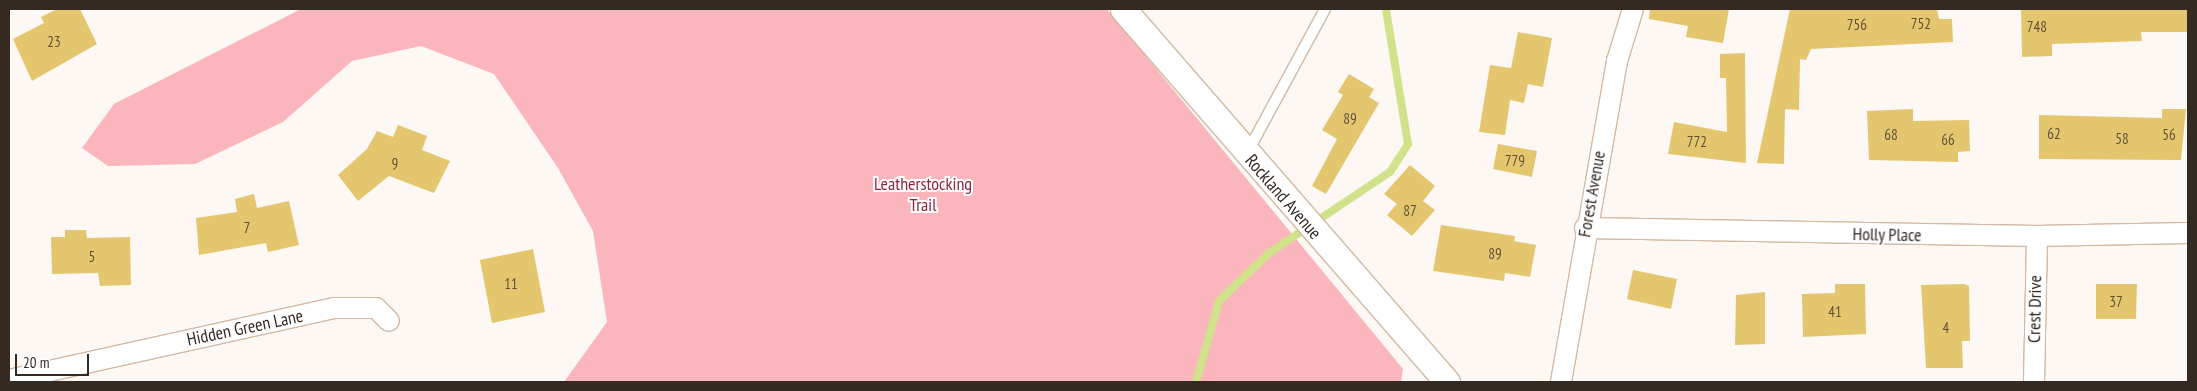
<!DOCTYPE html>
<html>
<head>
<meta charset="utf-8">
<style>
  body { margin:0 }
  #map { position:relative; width:2197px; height:391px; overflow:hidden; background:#fdf8f3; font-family:"PT Sans Narrow",sans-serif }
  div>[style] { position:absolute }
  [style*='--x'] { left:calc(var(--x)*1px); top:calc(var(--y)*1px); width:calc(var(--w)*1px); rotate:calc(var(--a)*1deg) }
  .green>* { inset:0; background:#fbb5bd }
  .stream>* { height:8px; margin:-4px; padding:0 4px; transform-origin:4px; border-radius:4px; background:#d1e28b }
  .building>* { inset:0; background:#e4c66f }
  .roads { filter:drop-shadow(1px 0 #d3b9a2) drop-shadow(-1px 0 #d3b9a2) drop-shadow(0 1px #d3b9a2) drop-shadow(0 -1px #d3b9a2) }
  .service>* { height:10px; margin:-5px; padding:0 5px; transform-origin:5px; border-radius:5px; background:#fff }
  .minor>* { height:20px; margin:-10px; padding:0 10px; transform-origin:10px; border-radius:10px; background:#fff }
  .tertiary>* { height:25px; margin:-12.5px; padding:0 12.5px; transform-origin:12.5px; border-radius:12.5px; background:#fff }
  span { translate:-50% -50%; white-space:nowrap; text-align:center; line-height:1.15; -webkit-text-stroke:4px #fff; paint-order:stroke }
  .number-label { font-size:15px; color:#605134 }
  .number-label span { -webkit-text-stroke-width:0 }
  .park-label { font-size:18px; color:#8e233e }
  .street-label { font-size:18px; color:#342a21 }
  .frame { position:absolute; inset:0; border:10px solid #342a21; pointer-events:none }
  .scale { position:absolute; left:15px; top:354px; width:74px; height:22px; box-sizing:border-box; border:2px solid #342a21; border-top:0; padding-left:6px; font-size:15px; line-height:18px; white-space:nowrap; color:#342a21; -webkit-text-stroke:4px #fff; paint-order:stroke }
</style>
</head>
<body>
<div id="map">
  <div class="green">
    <i style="clip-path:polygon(301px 9px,1107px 9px,1403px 369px,1401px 382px,564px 382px,607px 322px,593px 231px,558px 168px,494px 74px,421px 46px,352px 61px,283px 122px,195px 164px,108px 166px,82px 148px,114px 104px)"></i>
  </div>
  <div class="stream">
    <i style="--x:1196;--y:382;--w:84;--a:-74.1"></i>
    <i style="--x:1219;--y:301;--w:69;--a:-43.8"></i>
    <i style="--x:1269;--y:253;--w:146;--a:-33.8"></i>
    <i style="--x:1390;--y:172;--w:33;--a:-57"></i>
    <i style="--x:1408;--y:144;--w:137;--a:-99.3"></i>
  </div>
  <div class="building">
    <i style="clip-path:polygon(57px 9px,80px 9px,97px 44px,32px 81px,13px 39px,44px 23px,41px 17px)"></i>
    <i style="clip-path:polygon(1650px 9px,1729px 9px,1723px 43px,1686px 37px,1688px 26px,1649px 19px)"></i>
    <i style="clip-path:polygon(1790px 9px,1937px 9px,1939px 19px,1952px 19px,1953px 42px,1811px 49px,1806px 60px,1800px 59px,1799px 110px,1785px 109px,1784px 164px,1757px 163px)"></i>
    <i style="clip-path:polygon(2021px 9px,2188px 9px,2188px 32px,2141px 32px,2142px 41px,2052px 44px,2052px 56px,2022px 57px)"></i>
    <i style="clip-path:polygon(1518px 32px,1552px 38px,1543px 87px,1528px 84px,1524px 103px,1510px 100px,1505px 135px,1479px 132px,1490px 65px,1511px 68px)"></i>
    <i style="clip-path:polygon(1745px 53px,1746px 163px,1668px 154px,1674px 122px,1727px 132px,1726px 78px,1720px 78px,1720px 54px)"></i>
    <i style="clip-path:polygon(1349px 74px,1374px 89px,1369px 97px,1379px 103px,1326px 194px,1312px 186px,1337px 139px,1322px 130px,1343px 95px,1338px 92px)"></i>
    <i style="clip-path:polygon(1913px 109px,1913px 121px,1969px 120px,1970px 151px,1958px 152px,1958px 162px,1869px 160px,1867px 111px)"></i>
    <i style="clip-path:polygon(2162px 109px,2186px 109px,2181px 160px,2039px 159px,2039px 115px,2162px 118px)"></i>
    <i style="clip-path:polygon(398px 125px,427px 136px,422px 150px,450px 161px,434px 193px,389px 176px,358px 201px,338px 175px,367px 149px,377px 131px,393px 137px)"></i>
    <i style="clip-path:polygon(1498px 144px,1537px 151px,1532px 177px,1493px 169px)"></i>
    <i style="clip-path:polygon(1410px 165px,1435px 186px,1423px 201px,1435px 210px,1412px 236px,1387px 215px,1397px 204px,1384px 194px)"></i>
    <i style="clip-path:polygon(254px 194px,257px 208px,289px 201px,299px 245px,268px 252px,266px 243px,199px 255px,196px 218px,237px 212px,235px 199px)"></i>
    <i style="clip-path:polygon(1441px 225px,1515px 236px,1514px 241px,1536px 245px,1530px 277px,1505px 273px,1504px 281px,1433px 271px)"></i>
    <i style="clip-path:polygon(65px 230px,86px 230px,87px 238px,130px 237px,131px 285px,100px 286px,98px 273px,52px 274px,51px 237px,65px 237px)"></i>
    <i style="clip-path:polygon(533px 249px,545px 312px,492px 323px,480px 260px)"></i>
    <i style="clip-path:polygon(1633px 270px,1677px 279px,1671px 309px,1627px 299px)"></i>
    <i style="clip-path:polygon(1835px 284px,1865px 284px,1866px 334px,1803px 337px,1802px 294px,1835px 293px)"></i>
    <i style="clip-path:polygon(1964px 284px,1969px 286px,1970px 341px,1962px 341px,1963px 368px,1926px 368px,1921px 285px)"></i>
    <i style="clip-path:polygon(2096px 284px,2137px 284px,2136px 319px,2096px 319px)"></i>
    <i style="clip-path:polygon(1765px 292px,1765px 344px,1735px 345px,1736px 295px)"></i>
  </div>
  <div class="roads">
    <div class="service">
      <i style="--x:1248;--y:151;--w:162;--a:-61.5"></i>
    </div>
    <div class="minor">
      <i style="--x:1585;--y:228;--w:452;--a:1"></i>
      <i style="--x:2037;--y:236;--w:151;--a:-1.1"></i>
      <i style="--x:9;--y:380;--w:333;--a:-12.5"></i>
      <i style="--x:334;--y:308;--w:42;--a:0"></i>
      <i style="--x:376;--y:308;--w:18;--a:45"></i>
      <i style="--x:1561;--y:382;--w:326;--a:-80.1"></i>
      <i style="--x:1617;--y:61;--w:54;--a:-72.9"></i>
      <i style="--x:2034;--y:382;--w:146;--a:-88.8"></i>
    </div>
    <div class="tertiary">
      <i style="--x:1123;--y:9;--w:494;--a:49"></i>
    </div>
  </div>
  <div class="number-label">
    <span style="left:1921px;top:24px">752</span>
    <span style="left:1857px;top:25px">756</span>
    <span style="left:2037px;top:27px">748</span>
    <span style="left:54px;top:42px">23</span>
    <span style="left:1350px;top:119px">89</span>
    <span style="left:2054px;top:134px">62</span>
    <span style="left:1891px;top:135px">68</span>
    <span style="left:2169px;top:135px">56</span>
    <span style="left:2122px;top:139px">58</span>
    <span style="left:1948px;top:140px">66</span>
    <span style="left:1697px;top:142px">772</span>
    <span style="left:1515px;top:161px">779</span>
    <span style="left:395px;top:164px">9</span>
    <span style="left:1410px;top:211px">87</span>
    <span style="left:247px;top:228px">7</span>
    <span style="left:1495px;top:254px">89</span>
    <span style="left:92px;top:257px">5</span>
    <span style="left:511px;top:284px">11</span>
    <span style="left:2116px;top:302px">37</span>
    <span style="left:1835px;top:312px">41</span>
    <span style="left:1946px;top:328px">4</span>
  </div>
  <div class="park-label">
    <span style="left:923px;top:195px">Leatherstocking<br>Trail</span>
  </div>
  <div class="street-label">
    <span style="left:1592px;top:194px;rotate:-80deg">Forest Avenue</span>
    <span style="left:1283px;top:197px;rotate:49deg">Rockland Avenue</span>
    <span style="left:1887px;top:235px;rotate:1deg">Holly Place</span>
    <span style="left:2035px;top:309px;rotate:-89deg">Crest Drive</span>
    <span style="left:245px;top:328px;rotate:-12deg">Hidden Green Lane</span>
  </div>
  <div class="frame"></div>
  <div class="scale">20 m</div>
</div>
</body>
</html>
